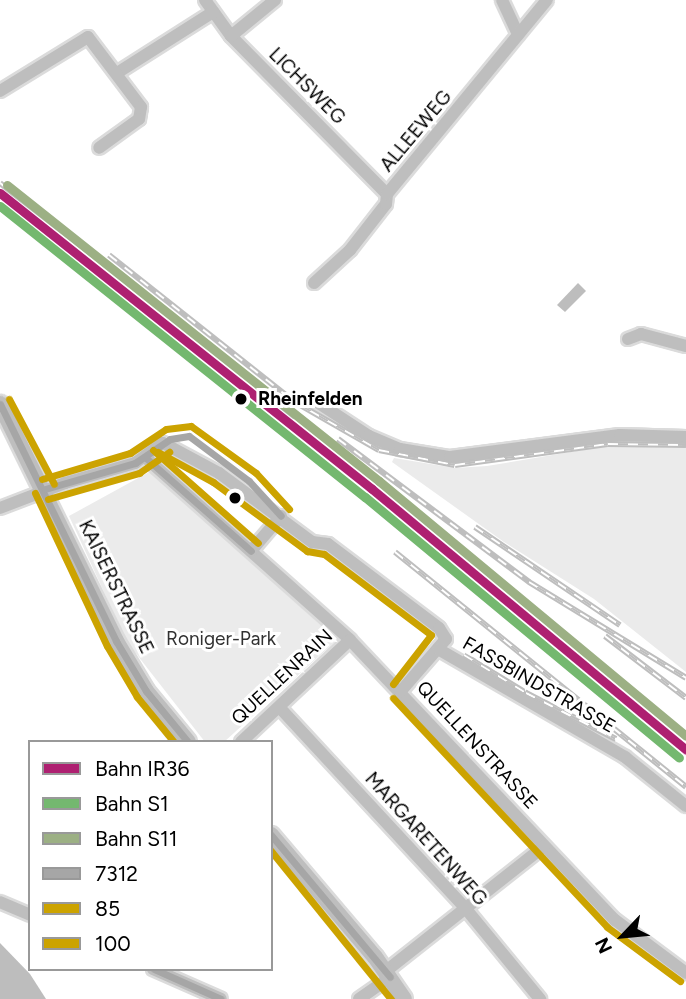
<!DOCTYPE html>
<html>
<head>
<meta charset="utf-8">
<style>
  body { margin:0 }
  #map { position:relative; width:686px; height:999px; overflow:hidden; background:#fff; font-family:Figtree,sans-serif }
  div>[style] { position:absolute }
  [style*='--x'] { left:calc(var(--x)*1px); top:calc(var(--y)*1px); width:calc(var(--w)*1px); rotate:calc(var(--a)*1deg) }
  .green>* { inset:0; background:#ebebeb }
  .water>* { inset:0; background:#bdbdbd }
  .roads { filter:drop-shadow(2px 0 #dbdbdb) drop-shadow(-2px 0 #dbdbdb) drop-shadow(0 2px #dbdbdb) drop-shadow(0 -2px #dbdbdb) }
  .minor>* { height:12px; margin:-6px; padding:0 6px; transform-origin:6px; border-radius:6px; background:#bebebe }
  .major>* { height:16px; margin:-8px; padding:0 8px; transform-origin:8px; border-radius:8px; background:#bebebe }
  .rail>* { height:6px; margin-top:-3px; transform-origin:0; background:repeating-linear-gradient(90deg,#fff 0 10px,#bebebe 0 20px); box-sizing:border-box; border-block:2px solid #bebebe }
  .bus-1>* { height:7px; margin:-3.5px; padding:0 3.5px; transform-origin:3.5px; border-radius:3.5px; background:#a6a6a6 }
  .bus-2>* { height:7px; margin:-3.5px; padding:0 3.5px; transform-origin:3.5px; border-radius:3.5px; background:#cca300 }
  .bus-3>* { height:7px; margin:-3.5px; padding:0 3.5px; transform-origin:3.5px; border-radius:3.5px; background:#cca300 }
  .rail-1>* { height:9px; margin:-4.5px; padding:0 4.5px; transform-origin:4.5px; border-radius:4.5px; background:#ae2071 }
  .rail-2>* { height:9px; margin:-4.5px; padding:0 4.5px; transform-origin:4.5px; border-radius:4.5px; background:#74b86f }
  .rail-3>* { height:9px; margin:-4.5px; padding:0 4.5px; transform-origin:4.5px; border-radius:4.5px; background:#9cb084 }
  .dots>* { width:19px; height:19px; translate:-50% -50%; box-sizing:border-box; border:4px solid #fff; border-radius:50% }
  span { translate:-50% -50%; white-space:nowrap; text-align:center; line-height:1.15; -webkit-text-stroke:6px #fff; paint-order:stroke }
  .street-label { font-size:19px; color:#000 }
  .stop-label { font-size:19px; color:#000; font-weight:700 }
  .left { translate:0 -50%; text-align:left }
  .park-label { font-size:19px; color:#313131 }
  .legend { position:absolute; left:28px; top:740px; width:245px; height:231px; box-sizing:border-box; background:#fff; border:2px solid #999; margin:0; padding:9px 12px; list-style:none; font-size:21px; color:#000 }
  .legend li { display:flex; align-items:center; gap:14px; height:35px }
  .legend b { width:35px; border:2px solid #999 }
  .north { position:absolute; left:588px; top:901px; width:70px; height:70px; -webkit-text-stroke:5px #fff; paint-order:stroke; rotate:244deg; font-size:19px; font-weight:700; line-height:28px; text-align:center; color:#000 }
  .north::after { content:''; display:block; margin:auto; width:24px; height:32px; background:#000; clip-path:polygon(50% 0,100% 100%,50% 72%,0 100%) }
</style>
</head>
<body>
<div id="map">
  <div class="green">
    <i style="clip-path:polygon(606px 446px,686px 448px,686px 672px,594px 599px,504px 542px,392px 462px,394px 458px,455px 468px,487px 466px)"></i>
    <i style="clip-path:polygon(151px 471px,337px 640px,224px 742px,205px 742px,127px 642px,69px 516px)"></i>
  </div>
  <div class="water">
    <i style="clip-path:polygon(578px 283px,586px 291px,565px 312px,557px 305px)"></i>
    <i style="clip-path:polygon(0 943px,30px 974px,46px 999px,0 999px)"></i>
  </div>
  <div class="roads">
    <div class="minor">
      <i style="--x:205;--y:0;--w:44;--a:54.2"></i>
      <i style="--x:231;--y:36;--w:222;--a:45.4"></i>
      <i style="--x:502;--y:0;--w:38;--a:65"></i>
      <i style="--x:231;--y:36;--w:57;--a:-39.3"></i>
      <i style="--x:117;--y:73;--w:114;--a:-32.4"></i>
      <i style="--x:0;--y:91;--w:103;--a:-31.5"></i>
      <i style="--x:88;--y:37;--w:88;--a:52.9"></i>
      <i style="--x:141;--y:107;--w:12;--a:99"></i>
      <i style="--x:139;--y:119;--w:49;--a:144.1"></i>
      <i style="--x:314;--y:283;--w:49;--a:-42.5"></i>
      <i style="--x:350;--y:250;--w:58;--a:-52"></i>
      <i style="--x:386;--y:204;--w:10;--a:-84"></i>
      <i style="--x:387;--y:194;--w:251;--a:-50.5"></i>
      <i style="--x:628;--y:339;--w:14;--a:-21"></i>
      <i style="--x:641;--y:334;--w:47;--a:14.9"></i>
      <i style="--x:317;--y:402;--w:62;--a:33.2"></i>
      <i style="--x:369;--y:436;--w:34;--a:23"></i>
      <i style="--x:400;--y:449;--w:51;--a:9.1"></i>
      <i style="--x:450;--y:457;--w:171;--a:-7.4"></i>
      <i style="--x:620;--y:435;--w:66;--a:1.7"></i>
      <i style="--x:146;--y:458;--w:273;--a:41.7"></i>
      <i style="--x:350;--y:640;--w:386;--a:46.6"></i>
      <i style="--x:615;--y:920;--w:89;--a:36.7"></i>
      <i style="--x:0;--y:508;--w:70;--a:-21"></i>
      <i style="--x:65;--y:483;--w:73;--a:-15.9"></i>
      <i style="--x:135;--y:463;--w:34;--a:-36"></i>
      <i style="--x:163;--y:443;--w:64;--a:28.2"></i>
      <i style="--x:219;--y:473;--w:116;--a:36.6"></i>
      <i style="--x:312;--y:542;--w:16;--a:7"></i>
      <i style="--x:328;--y:544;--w:139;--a:37.1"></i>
      <i style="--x:439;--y:628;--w:13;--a:58"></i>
      <i style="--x:446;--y:639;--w:69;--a:130.9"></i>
      <i style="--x:251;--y:551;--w:46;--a:-49.4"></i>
      <i style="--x:438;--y:649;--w:216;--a:30"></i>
      <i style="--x:625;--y:757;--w:78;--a:38.8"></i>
      <i style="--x:280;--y:708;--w:274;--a:47.2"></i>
      <i style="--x:466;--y:909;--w:117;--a:50.6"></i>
      <i style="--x:241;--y:742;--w:149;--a:-43.1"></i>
      <i style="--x:0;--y:902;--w:33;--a:23"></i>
      <i style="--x:153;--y:969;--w:74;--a:23.8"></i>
      <i style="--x:386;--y:971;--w:201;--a:-38.3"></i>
      <i style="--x:359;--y:999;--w:38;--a:-35"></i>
    </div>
    <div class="major">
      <i style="--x:0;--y:404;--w:264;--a:63.9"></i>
      <i style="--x:116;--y:641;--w:58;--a:59"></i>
      <i style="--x:146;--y:691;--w:66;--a:50.5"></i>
      <i style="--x:271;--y:835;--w:160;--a:49.6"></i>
      <i style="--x:375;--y:957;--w:51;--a:55.4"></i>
    </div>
  </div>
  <div class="rail">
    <i style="--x:0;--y:183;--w:144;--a:37.7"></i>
    <i style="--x:109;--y:255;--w:235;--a:38.4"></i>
    <i style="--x:293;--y:401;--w:99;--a:29.7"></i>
    <i style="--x:379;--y:450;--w:77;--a:11.2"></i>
    <i style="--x:455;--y:465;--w:154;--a:-7.8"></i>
    <i style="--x:608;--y:444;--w:78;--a:0.7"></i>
    <i style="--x:266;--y:394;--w:37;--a:38"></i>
    <i style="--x:338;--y:439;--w:239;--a:36.8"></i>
    <i style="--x:529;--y:582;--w:184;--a:31.4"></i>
    <i style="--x:475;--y:527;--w:175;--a:34.1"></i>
    <i style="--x:395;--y:552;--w:374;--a:38.9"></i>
    <i style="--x:605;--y:636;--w:102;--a:37.4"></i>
    <i style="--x:464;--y:655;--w:73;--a:31.5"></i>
    <i style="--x:526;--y:693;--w:101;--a:27.1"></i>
  </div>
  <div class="bus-1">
    <i style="--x:0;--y:404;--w:264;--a:63.9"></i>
    <i style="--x:116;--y:641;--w:58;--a:59"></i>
    <i style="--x:146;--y:691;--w:66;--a:50.5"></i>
    <i style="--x:146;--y:458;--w:140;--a:41.5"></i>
    <i style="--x:45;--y:489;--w:94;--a:-16.1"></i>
    <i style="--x:135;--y:463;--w:42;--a:-34.4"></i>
    <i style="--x:170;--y:439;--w:19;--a:-9"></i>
    <i style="--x:189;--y:436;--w:75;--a:36.9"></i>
    <i style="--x:249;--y:481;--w:47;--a:47.6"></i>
    <i style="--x:271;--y:835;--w:185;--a:50"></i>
    <i style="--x:154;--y:969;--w:73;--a:24.1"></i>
  </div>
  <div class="bus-2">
    <i style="--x:158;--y:452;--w:63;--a:28.6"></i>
    <i style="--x:213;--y:482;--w:117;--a:36.3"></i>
    <i style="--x:307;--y:551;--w:17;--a:10"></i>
    <i style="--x:324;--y:554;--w:134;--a:37.1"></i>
    <i style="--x:431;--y:635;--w:62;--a:127.8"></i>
    <i style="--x:35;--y:493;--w:169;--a:64.8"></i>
    <i style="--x:107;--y:646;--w:59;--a:59.5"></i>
    <i style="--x:137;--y:697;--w:58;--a:50.6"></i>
    <i style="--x:48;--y:499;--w:95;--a:-15.9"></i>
    <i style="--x:139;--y:473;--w:37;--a:-35"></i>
    <i style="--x:393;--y:698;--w:313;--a:46.9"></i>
    <i style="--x:607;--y:927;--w:91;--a:36.5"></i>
    <i style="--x:271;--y:851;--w:191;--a:51"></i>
  </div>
  <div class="bus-3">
    <i style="--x:9;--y:399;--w:96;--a:62.1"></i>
    <i style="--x:153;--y:450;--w:140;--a:41.5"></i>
    <i style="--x:42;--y:479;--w:92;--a:-16.5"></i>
    <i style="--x:130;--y:453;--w:43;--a:-33.7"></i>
    <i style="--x:166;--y:429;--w:25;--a:-7"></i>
    <i style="--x:191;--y:426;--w:80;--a:35.9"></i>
    <i style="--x:256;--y:473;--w:49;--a:47.5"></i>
  </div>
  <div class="rail-1">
    <i style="--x:0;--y:193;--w:475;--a:38.5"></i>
    <i style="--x:372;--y:489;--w:408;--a:39.7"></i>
  </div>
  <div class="rail-2">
    <i style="--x:0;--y:206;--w:467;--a:38.6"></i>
    <i style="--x:365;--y:497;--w:408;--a:39.7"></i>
  </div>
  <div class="rail-3">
    <i style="--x:7;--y:185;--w:475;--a:38.5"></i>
    <i style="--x:379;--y:481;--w:399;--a:39.7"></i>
  </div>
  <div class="dots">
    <i style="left:241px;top:399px;background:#000"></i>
    <i style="left:235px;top:498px;background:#000"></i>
  </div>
  <div class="street-label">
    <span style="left:307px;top:86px;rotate:45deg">LICHSWEG</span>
    <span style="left:416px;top:131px;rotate:-50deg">ALLEEWEG</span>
    <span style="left:116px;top:587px;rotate:64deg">KAISERSTRASSE</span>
    <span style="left:282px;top:677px;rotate:-43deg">QUELLENRAIN</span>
    <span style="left:539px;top:685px;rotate:30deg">FASSBINDSTRASSE</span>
    <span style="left:477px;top:745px;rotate:47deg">QUELLENSTRASSE</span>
    <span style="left:426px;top:839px;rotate:48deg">MARGARETENWEG</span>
  </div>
  <div class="stop-label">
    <span class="left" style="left:258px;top:399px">Rheinfelden</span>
  </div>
  <div class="park-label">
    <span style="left:221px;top:639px">Roniger-Park</span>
  </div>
  <ul class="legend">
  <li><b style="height:9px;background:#ae2071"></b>Bahn IR36</li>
  <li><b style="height:9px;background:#74b86f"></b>Bahn S1</li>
  <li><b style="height:9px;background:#9cb084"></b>Bahn S11</li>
  <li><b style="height:9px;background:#a6a6a6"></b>7312</li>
  <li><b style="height:9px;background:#cca300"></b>85</li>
  <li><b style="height:9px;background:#cca300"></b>100</li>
  </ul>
  <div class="north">N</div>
</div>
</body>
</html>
